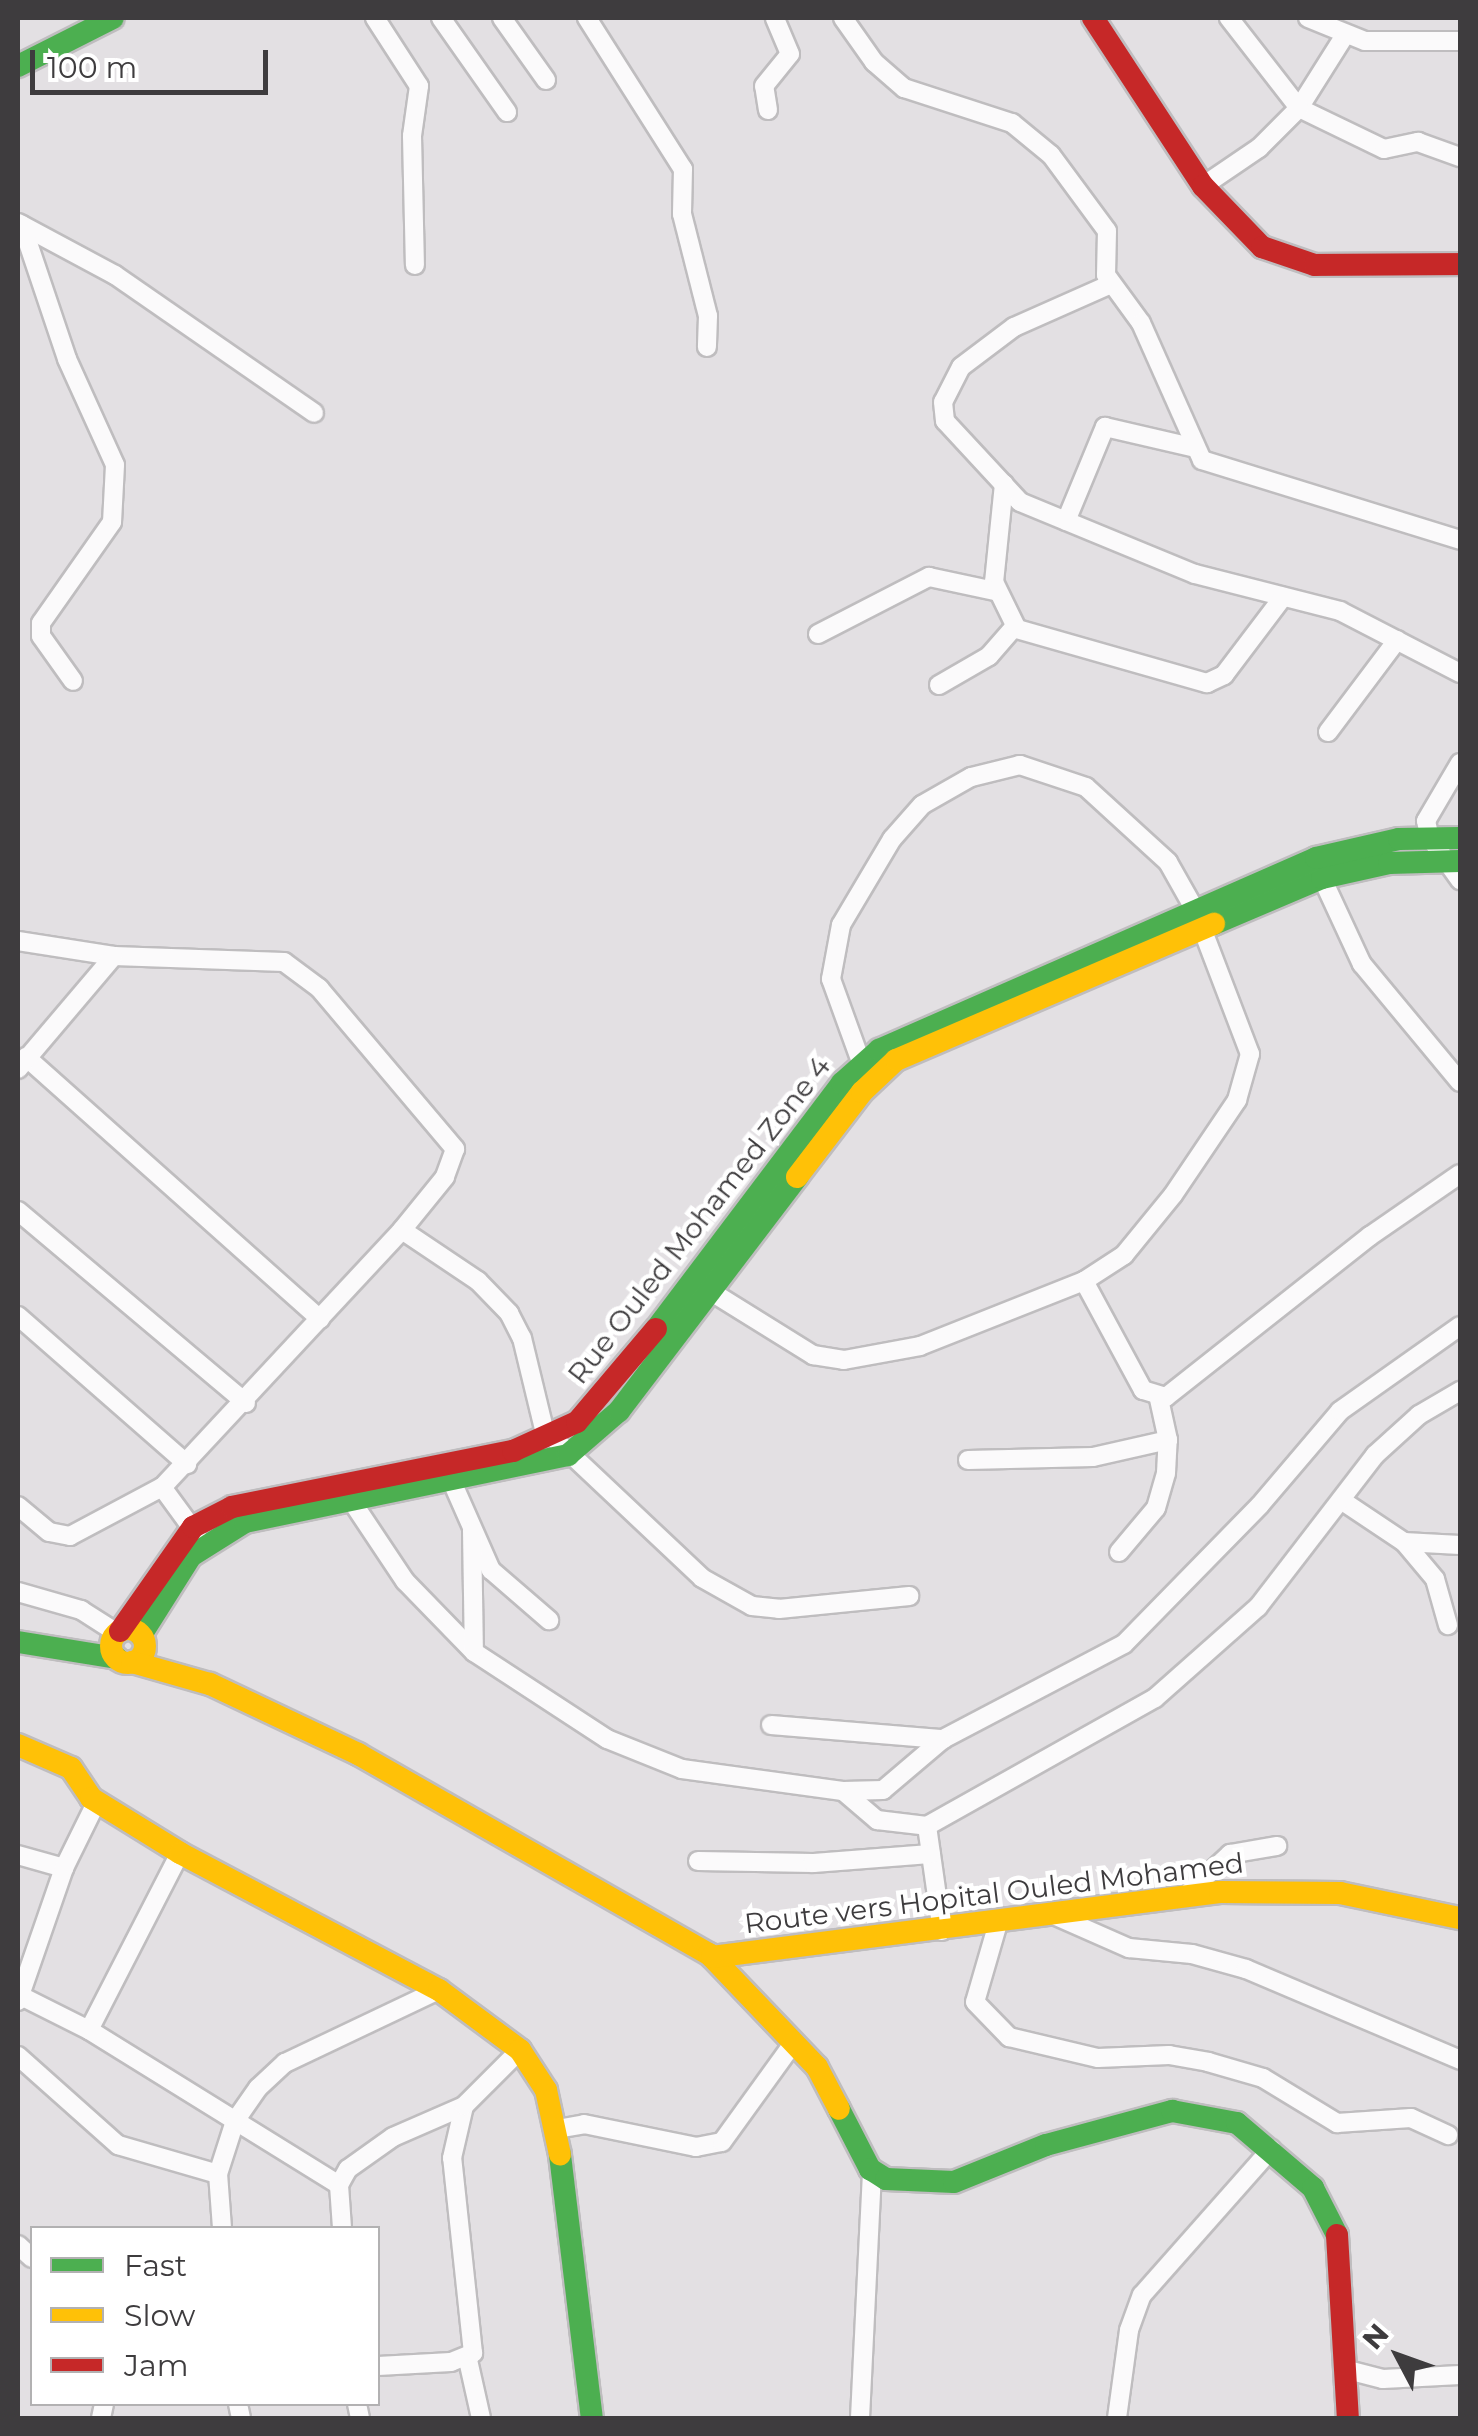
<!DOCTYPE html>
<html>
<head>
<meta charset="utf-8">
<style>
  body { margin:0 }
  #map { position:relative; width:1478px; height:2436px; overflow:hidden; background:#e3e0e3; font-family:Montserrat,sans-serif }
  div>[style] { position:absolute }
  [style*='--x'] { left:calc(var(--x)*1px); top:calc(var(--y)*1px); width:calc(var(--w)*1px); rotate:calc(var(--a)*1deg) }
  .roads { filter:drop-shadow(2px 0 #bfbdbf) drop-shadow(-2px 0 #bfbdbf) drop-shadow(0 2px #bfbdbf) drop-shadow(0 -2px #bfbdbf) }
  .street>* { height:18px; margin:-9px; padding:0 9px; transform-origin:9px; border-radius:9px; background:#fbfafb }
  .fast>* { height:22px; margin:-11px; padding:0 11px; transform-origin:11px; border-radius:11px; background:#4caf50 }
  .slow>* { height:22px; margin:-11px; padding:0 11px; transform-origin:11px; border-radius:11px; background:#ffc107 }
  .slow>.ring { margin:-11px; padding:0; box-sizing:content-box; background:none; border:22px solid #ffc107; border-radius:50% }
  .jam>* { height:22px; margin:-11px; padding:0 11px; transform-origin:11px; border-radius:11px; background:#c62828 }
  span { translate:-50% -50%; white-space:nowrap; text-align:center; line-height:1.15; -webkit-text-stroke:9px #fff; paint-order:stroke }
  .street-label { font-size:28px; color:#3e3c3e }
  .frame { position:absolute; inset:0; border:20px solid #3e3c3e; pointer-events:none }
  .legend { position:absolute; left:30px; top:2226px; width:350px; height:180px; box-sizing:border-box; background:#fff; border:2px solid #b2b1b2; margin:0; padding:12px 18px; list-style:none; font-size:30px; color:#3e3c3e }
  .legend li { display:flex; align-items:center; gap:20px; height:50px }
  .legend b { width:50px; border:2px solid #b2b1b2 }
  .north { position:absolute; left:1348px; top:2306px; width:100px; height:100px; -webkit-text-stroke:8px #fff; paint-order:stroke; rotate:311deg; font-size:28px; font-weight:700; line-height:40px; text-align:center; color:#3e3c3e }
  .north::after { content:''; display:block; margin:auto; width:35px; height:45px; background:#3e3c3e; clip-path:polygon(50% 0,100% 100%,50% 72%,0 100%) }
  .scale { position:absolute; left:30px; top:50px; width:238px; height:45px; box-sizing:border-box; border:5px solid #3e3c3e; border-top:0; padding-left:12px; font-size:30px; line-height:35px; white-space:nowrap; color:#3e3c3e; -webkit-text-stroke:8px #fff; paint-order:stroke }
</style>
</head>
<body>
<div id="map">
  <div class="roads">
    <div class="street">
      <i style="--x:375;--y:18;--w:81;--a:57.1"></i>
      <i style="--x:419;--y:86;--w:50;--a:98"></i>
      <i style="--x:412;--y:136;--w:129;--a:88.7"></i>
      <i style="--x:441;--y:18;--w:115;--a:54.9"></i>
      <i style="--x:502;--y:18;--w:76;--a:54.6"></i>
      <i style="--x:587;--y:18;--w:179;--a:57.6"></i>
      <i style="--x:683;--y:169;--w:45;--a:91.3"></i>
      <i style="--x:682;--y:214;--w:105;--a:75.7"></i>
      <i style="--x:708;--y:316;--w:31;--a:92"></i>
      <i style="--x:843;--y:18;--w:54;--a:54.8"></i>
      <i style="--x:874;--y:62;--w:40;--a:41"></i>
      <i style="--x:904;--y:88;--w:114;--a:18"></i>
      <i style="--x:1012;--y:123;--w:50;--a:39.4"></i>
      <i style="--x:1051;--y:155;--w:94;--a:53.6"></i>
      <i style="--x:1107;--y:231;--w:44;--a:91.3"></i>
      <i style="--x:1106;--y:275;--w:59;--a:53.9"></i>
      <i style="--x:1141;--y:323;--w:150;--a:66"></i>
      <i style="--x:1202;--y:460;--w:270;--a:17.2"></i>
      <i style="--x:1308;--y:18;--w:61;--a:22"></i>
      <i style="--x:1365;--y:41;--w:95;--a:0"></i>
      <i style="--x:1345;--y:35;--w:86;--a:122.2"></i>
      <i style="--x:1299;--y:108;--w:94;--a:25.8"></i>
      <i style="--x:1384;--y:149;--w:35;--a:-12"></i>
      <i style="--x:1418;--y:142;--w:45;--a:19.7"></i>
      <i style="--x:768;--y:110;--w:24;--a:-99"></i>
      <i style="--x:764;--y:86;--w:41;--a:-50.9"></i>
      <i style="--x:790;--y:54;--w:39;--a:-113"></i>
      <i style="--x:1203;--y:186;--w:68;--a:-34.2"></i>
      <i style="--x:1259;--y:148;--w:57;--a:-45"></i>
      <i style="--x:1299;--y:108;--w:114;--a:-127.9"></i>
      <i style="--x:18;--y:223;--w:110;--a:28.2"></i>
      <i style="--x:115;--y:275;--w:242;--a:34.7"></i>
      <i style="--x:22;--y:225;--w:141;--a:71.4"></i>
      <i style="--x:67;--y:359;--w:116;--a:65.6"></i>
      <i style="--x:115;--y:465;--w:57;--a:93"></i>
      <i style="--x:112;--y:522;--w:123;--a:125.1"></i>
      <i style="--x:41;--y:623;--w:13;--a:90"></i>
      <i style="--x:41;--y:636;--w:55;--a:54.6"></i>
      <i style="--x:1111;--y:284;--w:106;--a:156.1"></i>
      <i style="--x:1014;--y:327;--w:66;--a:143"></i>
      <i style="--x:961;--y:367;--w:39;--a:117"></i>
      <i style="--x:943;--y:402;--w:19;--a:84"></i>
      <i style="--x:945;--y:421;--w:110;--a:47.2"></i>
      <i style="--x:1020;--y:502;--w:189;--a:22.4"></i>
      <i style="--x:1195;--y:574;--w:150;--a:14.3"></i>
      <i style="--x:1340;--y:611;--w:135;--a:27.3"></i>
      <i style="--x:1004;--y:484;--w:99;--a:95.8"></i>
      <i style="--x:994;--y:582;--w:52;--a:63.9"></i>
      <i style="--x:1017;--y:629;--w:198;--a:15.9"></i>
      <i style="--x:1207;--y:683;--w:19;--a:-25"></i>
      <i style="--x:1224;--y:675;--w:98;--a:-52.9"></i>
      <i style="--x:1066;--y:521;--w:102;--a:-67.5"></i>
      <i style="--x:1105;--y:427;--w:92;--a:13.1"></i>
      <i style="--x:818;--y:634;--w:125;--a:-27.2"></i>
      <i style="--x:929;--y:577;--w:67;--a:12"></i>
      <i style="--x:939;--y:685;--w:58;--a:-30.1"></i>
      <i style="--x:989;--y:656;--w:38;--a:-49"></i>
      <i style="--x:1328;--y:732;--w:115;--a:-53.1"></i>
      <i style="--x:1460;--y:763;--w:67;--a:120.4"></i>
      <i style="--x:1426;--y:821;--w:17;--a:77"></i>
      <i style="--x:1430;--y:838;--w:52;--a:54.5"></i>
      <i style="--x:1322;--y:878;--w:95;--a:65.1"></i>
      <i style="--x:1362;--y:964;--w:153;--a:50.3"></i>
      <i style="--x:18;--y:941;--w:97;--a:8.9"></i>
      <i style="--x:114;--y:956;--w:170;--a:2"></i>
      <i style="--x:284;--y:962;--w:44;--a:36.6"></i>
      <i style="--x:319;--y:988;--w:211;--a:49.8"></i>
      <i style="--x:455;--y:1149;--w:30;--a:110"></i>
      <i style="--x:445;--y:1177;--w:68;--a:129.1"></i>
      <i style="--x:402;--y:1230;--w:352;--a:133"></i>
      <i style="--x:162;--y:1487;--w:104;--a:152"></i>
      <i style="--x:70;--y:1536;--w:21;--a:-169"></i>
      <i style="--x:49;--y:1532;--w:40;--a:-140"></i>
      <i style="--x:26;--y:1057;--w:394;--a:41.7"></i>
      <i style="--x:18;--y:1069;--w:148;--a:-49.7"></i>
      <i style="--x:18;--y:1211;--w:298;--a:40.1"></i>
      <i style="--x:402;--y:1230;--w:92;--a:33.9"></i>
      <i style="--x:478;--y:1281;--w:45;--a:45.9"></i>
      <i style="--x:509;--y:1313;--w:28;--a:63"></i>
      <i style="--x:522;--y:1338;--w:94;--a:76.4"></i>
      <i style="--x:544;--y:1429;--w:217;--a:43.3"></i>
      <i style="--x:702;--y:1578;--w:57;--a:29.2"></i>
      <i style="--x:752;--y:1606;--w:27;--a:6"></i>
      <i style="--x:779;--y:1609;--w:131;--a:-5.7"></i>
      <i style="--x:1084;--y:1281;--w:124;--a:61.6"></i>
      <i style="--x:1143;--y:1390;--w:24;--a:17"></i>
      <i style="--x:1166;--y:1397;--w:260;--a:-38.3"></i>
      <i style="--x:1370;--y:1236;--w:109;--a:-34.6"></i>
      <i style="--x:702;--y:1286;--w:131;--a:31.9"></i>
      <i style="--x:813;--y:1355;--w:31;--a:9"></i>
      <i style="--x:844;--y:1360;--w:77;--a:-10.4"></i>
      <i style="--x:920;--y:1346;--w:176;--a:-21.6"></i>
      <i style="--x:1084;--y:1281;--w:48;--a:-33"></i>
      <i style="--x:1124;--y:1255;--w:77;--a:-50.8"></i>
      <i style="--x:1173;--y:1195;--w:115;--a:-56"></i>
      <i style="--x:1237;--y:1100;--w:48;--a:-74.2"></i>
      <i style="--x:1250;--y:1054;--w:154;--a:-110.9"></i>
      <i style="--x:1195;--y:910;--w:55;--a:-119.4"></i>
      <i style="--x:1168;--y:862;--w:111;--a:-137.6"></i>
      <i style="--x:1086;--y:787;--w:70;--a:-161.6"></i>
      <i style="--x:1020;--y:765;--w:50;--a:166.2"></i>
      <i style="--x:971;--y:777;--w:56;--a:150.3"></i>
      <i style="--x:922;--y:805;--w:45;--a:131.4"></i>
      <i style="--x:892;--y:839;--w:100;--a:120.7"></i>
      <i style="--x:841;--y:925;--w:55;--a:100.5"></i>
      <i style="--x:831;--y:979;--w:100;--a:70.1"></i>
      <i style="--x:18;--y:1316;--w:225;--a:41.2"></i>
      <i style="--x:968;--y:1460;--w:125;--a:-1.4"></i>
      <i style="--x:1093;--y:1457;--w:77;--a:-12.8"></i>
      <i style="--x:453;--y:1484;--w:94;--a:66.2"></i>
      <i style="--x:491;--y:1570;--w:77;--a:40.8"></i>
      <i style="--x:162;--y:1487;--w:59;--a:53.9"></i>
      <i style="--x:1341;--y:1500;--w:76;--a:33.7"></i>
      <i style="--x:1404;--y:1542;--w:56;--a:3.1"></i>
      <i style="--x:353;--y:1503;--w:94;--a:56.3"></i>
      <i style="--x:405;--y:1581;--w:99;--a:45.8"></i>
      <i style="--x:474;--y:1652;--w:159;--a:33.2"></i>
      <i style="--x:607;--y:1739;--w:81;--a:21.8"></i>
      <i style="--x:682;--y:1769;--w:162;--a:7.8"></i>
      <i style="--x:843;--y:1791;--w:40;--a:-1.4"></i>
      <i style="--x:883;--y:1790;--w:79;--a:-40.4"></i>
      <i style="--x:943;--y:1739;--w:204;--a:-27.7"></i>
      <i style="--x:1124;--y:1644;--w:194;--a:-45.6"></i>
      <i style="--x:1260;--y:1505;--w:123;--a:-49.6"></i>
      <i style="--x:1340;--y:1411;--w:147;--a:-35.3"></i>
      <i style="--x:472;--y:1530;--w:122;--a:89.1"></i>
      <i style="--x:1404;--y:1542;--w:48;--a:50"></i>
      <i style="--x:1435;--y:1579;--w:48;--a:74.2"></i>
      <i style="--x:1119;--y:1552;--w:57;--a:-49.9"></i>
      <i style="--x:1156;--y:1508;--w:36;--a:-74"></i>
      <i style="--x:1166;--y:1473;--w:33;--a:-87"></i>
      <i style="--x:1168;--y:1440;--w:42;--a:-102.4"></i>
      <i style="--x:18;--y:1592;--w:66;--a:15.9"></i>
      <i style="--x:81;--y:1610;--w:43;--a:32.6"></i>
      <i style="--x:771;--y:1725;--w:173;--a:4.7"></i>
      <i style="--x:843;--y:1791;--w:45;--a:40.5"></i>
      <i style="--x:877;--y:1820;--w:50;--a:6.8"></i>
      <i style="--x:927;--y:1826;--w:261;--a:-29.3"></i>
      <i style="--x:1155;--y:1698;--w:137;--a:-41.5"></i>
      <i style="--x:1258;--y:1607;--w:192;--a:-52.4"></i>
      <i style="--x:1375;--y:1455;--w:59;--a:-42.3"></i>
      <i style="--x:1419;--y:1415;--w:48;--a:-30.3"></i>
      <i style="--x:927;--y:1826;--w:106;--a:81.9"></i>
      <i style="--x:18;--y:1855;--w:48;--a:15.8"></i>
      <i style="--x:698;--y:1861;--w:115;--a:1"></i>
      <i style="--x:813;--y:1863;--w:118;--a:-4.4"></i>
      <i style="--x:1185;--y:1896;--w:62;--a:-43"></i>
      <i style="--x:1230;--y:1854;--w:48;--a:-9.7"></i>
      <i style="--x:1056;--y:1916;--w:80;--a:23.7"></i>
      <i style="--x:1129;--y:1948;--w:63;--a:5.4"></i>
      <i style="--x:1192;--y:1954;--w:56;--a:15.5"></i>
      <i style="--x:1246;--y:1969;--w:233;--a:23"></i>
      <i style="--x:998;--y:1923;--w:82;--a:106.2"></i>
      <i style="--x:975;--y:2002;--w:49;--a:45.8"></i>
      <i style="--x:1009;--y:2037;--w:91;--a:13.3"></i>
      <i style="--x:1098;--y:2058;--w:71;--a:-2.4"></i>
      <i style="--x:1169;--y:2055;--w:40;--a:10"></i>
      <i style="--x:1208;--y:2062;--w:57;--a:16.2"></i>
      <i style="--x:1263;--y:2078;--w:87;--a:31.3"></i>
      <i style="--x:1337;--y:2123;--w:74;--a:-3.9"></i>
      <i style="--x:1411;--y:2118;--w:41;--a:24.7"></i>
      <i style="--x:19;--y:1995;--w:78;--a:26.6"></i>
      <i style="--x:89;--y:2030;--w:294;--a:31.8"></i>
      <i style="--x:18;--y:2001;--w:141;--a:-70.9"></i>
      <i style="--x:64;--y:1868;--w:75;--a:-63.8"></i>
      <i style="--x:89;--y:2030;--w:199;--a:-62.8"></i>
      <i style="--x:18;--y:2056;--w:134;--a:41.7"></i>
      <i style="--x:118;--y:2145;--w:104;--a:16.2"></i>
      <i style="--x:557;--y:2129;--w:27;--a:-10"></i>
      <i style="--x:584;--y:2124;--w:114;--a:11.6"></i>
      <i style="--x:696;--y:2147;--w:26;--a:-11"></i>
      <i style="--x:722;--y:2142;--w:123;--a:-54.2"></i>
      <i style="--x:222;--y:2228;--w:54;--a:-94.2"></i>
      <i style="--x:218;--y:2174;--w:56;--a:-72.2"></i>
      <i style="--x:235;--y:2121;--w:40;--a:-55.1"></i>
      <i style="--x:258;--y:2088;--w:37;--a:-43"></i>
      <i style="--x:285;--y:2063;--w:170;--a:-25.4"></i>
      <i style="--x:342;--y:2228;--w:43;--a:-94"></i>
      <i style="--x:339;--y:2185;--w:18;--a:-61"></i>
      <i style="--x:348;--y:2169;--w:55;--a:-35.4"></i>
      <i style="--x:393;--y:2137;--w:77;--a:-23.6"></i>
      <i style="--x:18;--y:2245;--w:19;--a:43"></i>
      <i style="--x:468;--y:2360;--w:59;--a:77.4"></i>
      <i style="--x:378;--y:2366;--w:73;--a:-3.1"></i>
      <i style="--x:451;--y:2362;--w:24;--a:-22"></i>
      <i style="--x:473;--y:2353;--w:196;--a:-96.1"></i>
      <i style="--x:452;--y:2158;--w:53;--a:-77"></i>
      <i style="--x:464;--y:2106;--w:79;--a:-45"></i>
      <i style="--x:1344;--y:2369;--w:40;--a:14.4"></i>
      <i style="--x:1383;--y:2379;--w:77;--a:-3"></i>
      <i style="--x:238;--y:2404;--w:14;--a:78"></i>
      <i style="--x:357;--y:2404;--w:14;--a:78"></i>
      <i style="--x:101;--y:2418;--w:14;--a:-78"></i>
      <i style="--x:860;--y:2418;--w:246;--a:-87.2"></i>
      <i style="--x:1117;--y:2418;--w:89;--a:-82.2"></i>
      <i style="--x:1129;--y:2330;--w:37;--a:-70"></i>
      <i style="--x:1142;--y:2295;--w:195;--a:-48.5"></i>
    </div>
    <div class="fast">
      <i style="--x:18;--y:66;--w:106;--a:-26.8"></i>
      <i style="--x:1214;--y:924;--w:117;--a:-23.1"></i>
      <i style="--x:1322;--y:878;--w:69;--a:-12.6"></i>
      <i style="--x:1389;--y:863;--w:71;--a:-1.6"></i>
      <i style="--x:656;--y:1329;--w:308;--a:-52.9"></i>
      <i style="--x:842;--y:1083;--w:50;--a:-41.7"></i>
      <i style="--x:879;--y:1050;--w:477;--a:-23.7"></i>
      <i style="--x:1316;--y:858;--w:85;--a:-12.9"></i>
      <i style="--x:1399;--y:839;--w:61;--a:-0.9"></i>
      <i style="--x:141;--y:1635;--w:93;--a:-57.7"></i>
      <i style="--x:191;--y:1556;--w:64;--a:-32.2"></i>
      <i style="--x:245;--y:1522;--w:330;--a:-11.7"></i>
      <i style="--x:568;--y:1455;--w:67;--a:-40.8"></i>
      <i style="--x:619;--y:1411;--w:294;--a:-52.7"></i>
      <i style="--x:18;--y:1642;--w:100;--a:9.2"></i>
      <i style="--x:839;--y:2109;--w:68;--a:62.7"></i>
      <i style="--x:870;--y:2169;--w:19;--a:32"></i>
      <i style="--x:886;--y:2179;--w:68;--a:2.5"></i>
      <i style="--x:954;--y:2182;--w:99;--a:-21.9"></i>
      <i style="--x:1046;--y:2145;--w:131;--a:-15.1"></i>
      <i style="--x:1172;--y:2111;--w:66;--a:10.5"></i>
      <i style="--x:1237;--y:2123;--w:100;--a:40.5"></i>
      <i style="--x:1313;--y:2188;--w:53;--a:62.9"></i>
      <i style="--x:560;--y:2155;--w:265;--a:83.1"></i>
    </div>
    <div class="slow">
      <i style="--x:797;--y:1177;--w:107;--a:-52.6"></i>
      <i style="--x:862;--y:1092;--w:47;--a:-43.3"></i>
      <i style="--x:896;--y:1060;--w:346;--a:-23.2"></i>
      <i class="ring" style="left:111px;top:1629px;width:12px;height:12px"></i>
      <i style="--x:132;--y:1662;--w:81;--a:15.8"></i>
      <i style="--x:210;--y:1684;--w:164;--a:25.3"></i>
      <i style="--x:358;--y:1754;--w:404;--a:29.7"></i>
      <i style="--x:709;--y:1954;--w:156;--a:46.3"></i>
      <i style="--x:817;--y:2067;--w:47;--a:62.4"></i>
      <i style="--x:18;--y:1745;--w:58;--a:23.5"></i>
      <i style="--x:71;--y:1768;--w:36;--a:56"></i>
      <i style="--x:91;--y:1798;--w:105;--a:31.7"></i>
      <i style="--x:180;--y:1853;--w:293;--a:27.9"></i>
      <i style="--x:439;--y:1990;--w:101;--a:36.5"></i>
      <i style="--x:520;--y:2050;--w:48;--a:57"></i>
      <i style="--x:546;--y:2090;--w:66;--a:77.8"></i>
      <i style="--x:712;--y:1957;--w:512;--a:-7.29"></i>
      <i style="--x:1220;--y:1892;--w:120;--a:0.5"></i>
      <i style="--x:1340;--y:1893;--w:123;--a:11.8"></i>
    </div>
    <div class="jam">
      <i style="--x:1093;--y:18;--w:201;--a:56.8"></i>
      <i style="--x:1203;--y:186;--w:85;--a:46"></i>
      <i style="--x:1262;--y:247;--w:56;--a:18.8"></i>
      <i style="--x:1315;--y:265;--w:145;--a:-0.4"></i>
      <i style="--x:120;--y:1631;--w:127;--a:-54.9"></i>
      <i style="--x:193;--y:1527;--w:44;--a:-27.1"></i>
      <i style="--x:232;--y:1507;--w:287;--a:-11.3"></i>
      <i style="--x:513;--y:1451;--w:70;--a:-24.4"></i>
      <i style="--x:577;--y:1422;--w:122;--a:-49.7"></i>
      <i style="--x:1337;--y:2235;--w:183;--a:86.6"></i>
    </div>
  </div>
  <div class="street-label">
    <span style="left:699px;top:1220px;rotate:-52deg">Rue Ouled Mohamed Zone 4</span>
    <span style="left:994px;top:1893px;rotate:-7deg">Route vers Hopital Ouled Mohamed</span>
  </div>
  <div class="frame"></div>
  <ul class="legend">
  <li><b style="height:12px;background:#4caf50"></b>Fast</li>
  <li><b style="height:12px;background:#ffc107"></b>Slow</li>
  <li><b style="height:12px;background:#c62828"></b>Jam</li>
  </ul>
  <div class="north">N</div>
  <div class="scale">100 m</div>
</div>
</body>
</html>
